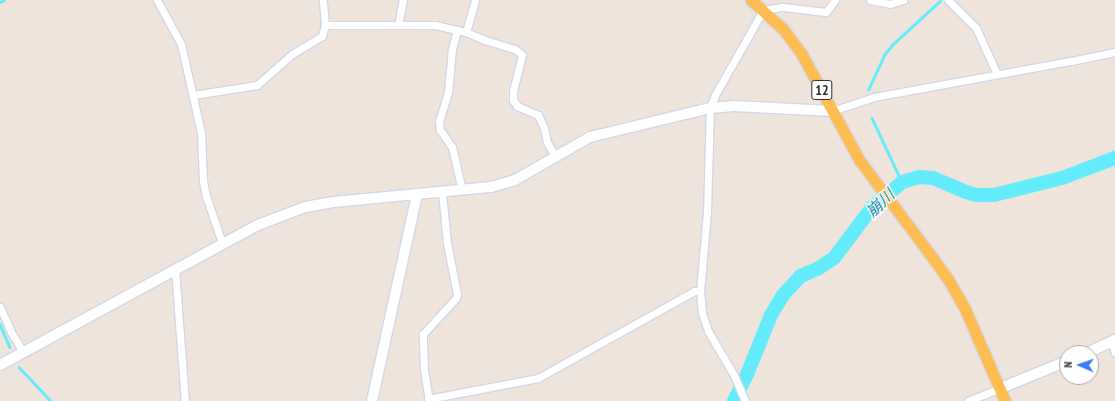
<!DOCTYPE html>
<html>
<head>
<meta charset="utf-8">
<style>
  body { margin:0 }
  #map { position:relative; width:1115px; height:401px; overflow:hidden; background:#efe4dc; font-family:"PT Sans Narrow","Noto Sans JP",sans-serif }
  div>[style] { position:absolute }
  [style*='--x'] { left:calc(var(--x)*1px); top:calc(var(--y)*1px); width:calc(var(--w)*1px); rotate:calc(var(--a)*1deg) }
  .stream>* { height:2.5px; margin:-1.25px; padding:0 1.25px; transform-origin:1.25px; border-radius:1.25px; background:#64ebfc }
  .river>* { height:14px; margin:-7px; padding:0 7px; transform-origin:7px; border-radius:7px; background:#64ebfc }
  .roads { filter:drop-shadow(1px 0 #d1d8e6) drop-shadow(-1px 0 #d1d8e6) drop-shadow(0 1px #d1d8e6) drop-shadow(0 -1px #d1d8e6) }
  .street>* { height:7px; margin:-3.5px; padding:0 3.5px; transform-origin:3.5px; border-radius:3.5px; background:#fff }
  .secondary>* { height:10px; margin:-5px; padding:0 5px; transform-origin:5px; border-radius:5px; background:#fff }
  .primary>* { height:11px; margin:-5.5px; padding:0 5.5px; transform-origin:5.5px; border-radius:5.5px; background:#ffbc51 }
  span { translate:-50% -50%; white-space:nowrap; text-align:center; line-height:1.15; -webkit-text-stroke:3px #fff; paint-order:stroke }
  .shield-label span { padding:1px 3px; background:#fff; border:1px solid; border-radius:3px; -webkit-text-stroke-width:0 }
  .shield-label { font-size:14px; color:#2c2c2c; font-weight:700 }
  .water-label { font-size:16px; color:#027f9c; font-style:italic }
  .north { position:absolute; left:1059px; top:345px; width:40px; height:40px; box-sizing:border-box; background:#fff; border:1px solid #ababab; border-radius:50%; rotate:272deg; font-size:11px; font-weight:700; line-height:16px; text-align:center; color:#2c2c2c }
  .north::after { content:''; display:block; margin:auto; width:14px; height:18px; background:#397cff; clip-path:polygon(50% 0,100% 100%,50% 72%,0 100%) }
</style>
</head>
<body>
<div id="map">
  <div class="stream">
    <i style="--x:0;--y:2;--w:4;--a:-27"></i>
    <i style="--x:868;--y:90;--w:38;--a:-65"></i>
    <i style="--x:884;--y:55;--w:13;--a:-51"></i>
    <i style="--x:892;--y:45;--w:65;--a:-42.5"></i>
    <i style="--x:872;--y:118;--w:71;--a:64.9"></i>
    <i style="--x:0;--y:324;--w:25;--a:67"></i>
    <i style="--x:19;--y:367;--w:47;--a:46.7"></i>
  </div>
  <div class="river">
    <i style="--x:734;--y:401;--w:32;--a:-64"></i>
    <i style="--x:748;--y:372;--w:61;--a:-68"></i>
    <i style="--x:771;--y:315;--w:23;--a:-59"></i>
    <i style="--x:783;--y:295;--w:26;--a:-47"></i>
    <i style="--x:801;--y:276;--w:20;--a:-24"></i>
    <i style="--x:819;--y:268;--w:18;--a:-34"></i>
    <i style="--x:834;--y:258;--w:66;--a:-53"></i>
    <i style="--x:874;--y:205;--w:36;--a:-39"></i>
    <i style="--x:902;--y:182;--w:18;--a:-16"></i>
    <i style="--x:919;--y:177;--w:14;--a:4"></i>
    <i style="--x:933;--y:178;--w:36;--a:23"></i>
    <i style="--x:966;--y:192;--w:10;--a:17"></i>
    <i style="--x:976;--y:195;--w:18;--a:0"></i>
    <i style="--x:994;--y:195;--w:70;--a:-14"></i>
    <i style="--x:1062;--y:178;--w:57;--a:-20.7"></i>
  </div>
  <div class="roads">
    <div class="street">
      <i style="--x:157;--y:0;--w:50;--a:61.4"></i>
      <i style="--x:181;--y:44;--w:91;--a:77.3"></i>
      <i style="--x:201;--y:133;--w:48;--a:87.6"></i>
      <i style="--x:203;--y:181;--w:15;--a:79"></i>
      <i style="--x:206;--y:196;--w:50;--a:71.2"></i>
      <i style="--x:870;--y:0;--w:20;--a:11"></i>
      <i style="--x:890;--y:4;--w:14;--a:-17"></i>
      <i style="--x:948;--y:0;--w:40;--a:45"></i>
      <i style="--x:976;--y:28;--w:51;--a:65.5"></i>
      <i style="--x:325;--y:25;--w:110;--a:0"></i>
      <i style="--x:435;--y:25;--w:32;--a:13"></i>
      <i style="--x:466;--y:32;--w:21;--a:23"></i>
      <i style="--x:485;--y:40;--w:31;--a:17"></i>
      <i style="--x:515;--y:49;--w:9;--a:41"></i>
      <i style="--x:522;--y:55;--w:36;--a:104"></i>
      <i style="--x:513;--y:90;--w:10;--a:90"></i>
      <i style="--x:513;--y:100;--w:7;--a:56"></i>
      <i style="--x:517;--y:106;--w:23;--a:23"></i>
      <i style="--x:538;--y:115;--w:14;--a:65"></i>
      <i style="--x:544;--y:128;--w:14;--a:78"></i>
      <i style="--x:547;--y:142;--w:18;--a:61"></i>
      <i style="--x:398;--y:25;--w:25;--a:-79"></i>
      <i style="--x:457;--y:30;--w:20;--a:105"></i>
      <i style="--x:452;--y:49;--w:43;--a:95.3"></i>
      <i style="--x:448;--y:92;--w:30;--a:107"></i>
      <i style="--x:439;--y:121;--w:9;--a:84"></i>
      <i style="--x:440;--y:130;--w:21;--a:55"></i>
      <i style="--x:452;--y:147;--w:44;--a:76.9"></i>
      <i style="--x:466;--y:32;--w:33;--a:-74"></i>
      <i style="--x:193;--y:95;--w:65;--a:-8.9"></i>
      <i style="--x:257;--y:85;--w:47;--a:-41.5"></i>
      <i style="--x:292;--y:54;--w:35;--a:-31"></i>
      <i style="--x:322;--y:36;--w:11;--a:-75"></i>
      <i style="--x:325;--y:25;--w:25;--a:-95"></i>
      <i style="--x:832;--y:111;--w:44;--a:-18.4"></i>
      <i style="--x:874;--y:97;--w:200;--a:-10.4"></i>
      <i style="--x:1071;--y:61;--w:45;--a:-11.6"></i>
      <i style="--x:175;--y:269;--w:132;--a:85.7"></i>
      <i style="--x:0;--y:307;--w:27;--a:66"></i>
      <i style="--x:11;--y:332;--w:23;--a:59"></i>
      <i style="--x:1112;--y:342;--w:11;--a:75"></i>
      <i style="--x:428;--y:399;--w:112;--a:-10.8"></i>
      <i style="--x:538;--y:378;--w:179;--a:-29.1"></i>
      <i style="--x:694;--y:291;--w:6;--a:0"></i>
      <i style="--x:429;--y:401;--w:31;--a:-99"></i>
      <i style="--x:424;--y:370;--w:36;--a:-92"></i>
      <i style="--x:423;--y:334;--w:49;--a:-47.5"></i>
      <i style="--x:456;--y:298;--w:4;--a:-76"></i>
      <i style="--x:457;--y:294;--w:52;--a:-101.1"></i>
      <i style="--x:447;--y:243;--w:51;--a:-95.6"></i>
      <i style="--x:745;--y:401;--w:26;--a:-113"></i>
      <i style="--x:735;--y:377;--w:53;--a:-120.4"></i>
      <i style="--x:708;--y:331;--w:19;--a:-108"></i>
      <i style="--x:702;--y:313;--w:22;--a:-95"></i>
      <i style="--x:700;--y:291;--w:78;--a:-84.9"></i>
      <i style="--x:707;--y:213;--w:105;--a:-88.4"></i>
      <i style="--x:710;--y:108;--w:14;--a:-69"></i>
      <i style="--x:715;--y:95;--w:98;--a:-60.5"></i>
      <i style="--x:763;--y:10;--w:20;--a:-9"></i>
      <i style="--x:783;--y:7;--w:43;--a:6.6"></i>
      <i style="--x:826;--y:12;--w:15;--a:-53"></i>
      <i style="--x:968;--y:401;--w:35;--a:-22"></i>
    </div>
    <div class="secondary">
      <i style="--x:1087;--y:353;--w:31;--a:-25"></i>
      <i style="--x:0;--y:365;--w:294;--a:-28.5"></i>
      <i style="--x:258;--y:225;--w:50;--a:-21"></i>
      <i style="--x:305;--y:207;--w:29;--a:-10"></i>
      <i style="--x:334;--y:202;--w:158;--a:-5.5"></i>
      <i style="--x:491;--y:187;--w:25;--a:-16"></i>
      <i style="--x:515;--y:180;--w:86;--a:-29.8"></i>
      <i style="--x:590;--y:137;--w:123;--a:-13.6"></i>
      <i style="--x:710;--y:108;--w:24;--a:-5"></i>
      <i style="--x:734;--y:106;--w:98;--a:2.9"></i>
      <i style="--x:1001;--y:388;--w:71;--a:-22.2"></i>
      <i style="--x:372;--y:401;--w:211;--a:-77.7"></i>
    </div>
    <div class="primary">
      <i style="--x:751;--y:0;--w:43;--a:42.2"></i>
      <i style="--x:783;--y:29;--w:30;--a:53"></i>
      <i style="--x:801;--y:53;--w:123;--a:61.4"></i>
      <i style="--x:860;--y:161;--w:115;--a:53.1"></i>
      <i style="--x:929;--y:253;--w:34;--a:54"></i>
      <i style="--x:949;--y:281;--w:32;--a:60"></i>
      <i style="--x:965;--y:309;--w:100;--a:66.5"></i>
    </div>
  </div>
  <div class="shield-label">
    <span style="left:822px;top:90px">12</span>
  </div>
  <div class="water-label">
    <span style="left:880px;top:203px;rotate:-44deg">崩川</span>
  </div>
  <div class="north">N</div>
</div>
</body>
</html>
